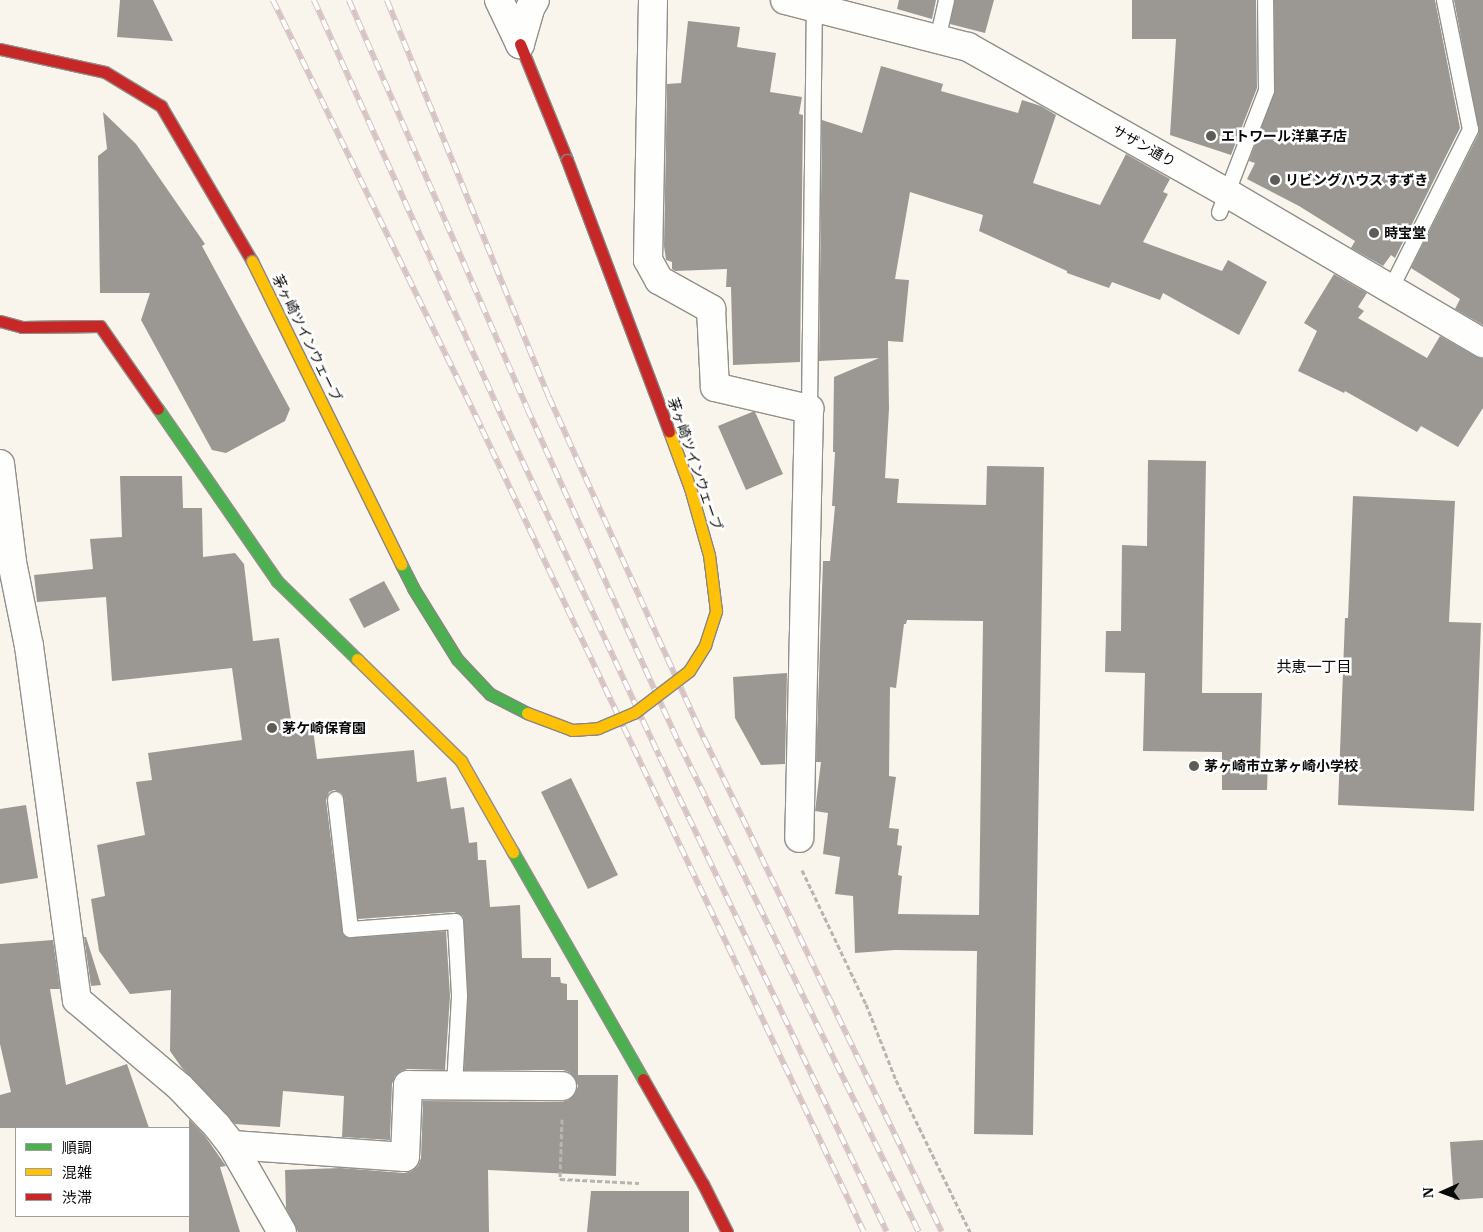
<!DOCTYPE html>
<html>
<head>
<meta charset="utf-8">
<style>
  body { margin:0 }
  #map { position:relative; width:1483px; height:1232px; overflow:hidden; background:#f9f5ec; font-family:"IBM Plex Serif","Noto Sans JP",serif }
  div>[style] { position:absolute }
  [style*='--x'] { left:calc(var(--x)*1px); top:calc(var(--y)*1px); width:calc(var(--w)*1px); rotate:calc(var(--a)*1deg) }
  .building>* { inset:0; background:#9b9893 }
  .path>* { height:3px; margin-top:-1.5px; transform-origin:0; background:repeating-linear-gradient(90deg,#b6b5b4 0 5px,transparent 0 7.5px) }
  .roads { filter:drop-shadow(1px 0 #918f8b) drop-shadow(-1px 0 #918f8b) drop-shadow(0 1px #918f8b) drop-shadow(0 -1px #918f8b) }
  .lane>* { height:15px; margin:-7.5px; padding:0 7.5px; transform-origin:7.5px; border-radius:7.5px; background:#fefefc }
  .street>* { height:28px; margin:-14px; padding:0 14px; transform-origin:14px; border-radius:14px; background:#fefefc }
  .fast>* { height:11px; margin:-5.5px; padding:0 5.5px; transform-origin:5.5px; border-radius:5.5px; background:#4caf50 }
  .slow>* { height:11px; margin:-5.5px; padding:0 5.5px; transform-origin:5.5px; border-radius:5.5px; background:#ffc107 }
  .jam>* { height:11px; margin:-5.5px; padding:0 5.5px; transform-origin:5.5px; border-radius:5.5px; background:#c62828 }
  .rail>* { height:5.5px; margin-top:-2.75px; transform-origin:0; background:repeating-linear-gradient(90deg,#fff 0 11px,#d6c3c4 0 22px); box-sizing:border-box; border-block:1px solid #d6c3c4 }
  .bridges { filter:drop-shadow(1px 0 #888682) drop-shadow(-1px 0 #888682) drop-shadow(0 1px #888682) drop-shadow(0 -1px #888682) }
  .fast-bridge>* { height:11px; margin:-5.5px; padding:0 5.5px; transform-origin:5.5px; border-radius:5.5px; background:#4caf50 }
  .slow-bridge>* { height:11px; margin:-5.5px; padding:0 5.5px; transform-origin:5.5px; border-radius:5.5px; background:#ffc107 }
  .jam-bridge>* { height:11px; margin:-5.5px; padding:0 5.5px; transform-origin:5.5px; border-radius:5.5px; background:#c62828 }
  .dots>* { width:14px; height:14px; translate:-50% -50%; box-sizing:border-box; border:2px solid #fff; border-radius:50% }
  span { translate:-50% -50%; white-space:nowrap; text-align:center; line-height:1.15; -webkit-text-stroke:5px #fff; paint-order:stroke }
  .poi-label { font-size:14px; color:#090909; font-weight:700 }
  .left { translate:0 -50%; text-align:left }
  .street-label { font-size:14px; color:#090909 }
  .neighbourhood-label { font-size:15px; color:#090909 }
  .legend { position:absolute; left:15px; top:1127px; width:175px; height:90px; box-sizing:border-box; background:#fff; border:1px solid #9d9d9d; margin:0; padding:6px 9px; list-style:none; font-size:15px; color:#090909 }
  .legend li { display:flex; align-items:center; gap:10px; height:25px }
  .legend b { width:25px; border:1px solid #9d9d9d }
  .north { position:absolute; left:1418px; top:1167px; width:50px; height:50px; -webkit-text-stroke:4px #fff; paint-order:stroke; rotate:268deg; font-size:14px; font-weight:700; line-height:20px; text-align:center; color:#090909 }
  .north::after { content:''; display:block; margin:auto; width:18px; height:22px; background:#090909; clip-path:polygon(50% 0,100% 100%,50% 72%,0 100%) }
</style>
</head>
<body>
<div id="map">
  <div class="building">
    <i style="clip-path:polygon(120px 0,153px 0,173px 41px,117px 37px)"></i>
    <i style="clip-path:polygon(899px 0,936px 0,932px 19px,897px 9px)"></i>
    <i style="clip-path:polygon(955px 0,994px 0,985px 33px,950px 24px)"></i>
    <i style="clip-path:polygon(1132px 0,1256px 0,1257px 88px,1231px 155px,1170px 135px,1176px 39px,1132px 39px)"></i>
    <i style="clip-path:polygon(1274px 0,1435px 0,1460px 128px,1395px 258px,1391px 255px,1383px 266px,1351px 248px,1355px 241px,1299px 206px,1247px 179px,1255px 163px,1249px 161px,1275px 90px)"></i>
    <i style="clip-path:polygon(1454px 0,1483px 0,1483px 325px,1455px 309px,1460px 299px,1411px 268px,1479px 133px)"></i>
    <i style="clip-path:polygon(688px 21px,740px 27px,737px 47px,776px 53px,770px 92px,802px 97px,799px 114px,803px 115px,800px 362px,733px 365px,731px 287px,726px 287px,727px 269px,675px 271px,672px 269px,672px 262px,666px 260px,664px 246px,667px 84px,681px 83px)"></i>
    <i style="clip-path:polygon(evenodd,881px 66px,943px 84px,941px 91px,1018px 113px,1022px 100px,1041px 106px,1056px 115px,1033px 183px,1100px 205px,1126px 154px,1170px 179px,1163px 192px,1168px 194px,1143px 242px,1222px 271px,1228px 260px,1267px 282px,1239px 335px,1163px 293px,1160px 300px,1112px 282px,1109px 288px,1067px 273px,1067px 271px,979px 231px,983px 215px,910px 192px,895px 279px,909px 280px,903px 342px,888px 341px,889px 409px,885px 478px,899px 479px,897px 503px,986px 505px,987px 466px,1044px 467px,1033px 1135px,974px 1134px,977px 951px,895px 950px,855px 953px,853px 896px,835px 894px,840px 857px,823px 854px,828px 813px,815px 811px,821px 762px,816px 762px,823px 561px,830px 561px,835px 506px,832px 506px,835px 452px,833px 452px,834px 377px,879px 358px,819px 361px,822px 120px,862px 133px,881px 66px,907px 620px,983px 621px,979px 915px,898px 914px,902px 876px,898px 875px,902px 846px,897px 845px,899px 829px,889px 828px,896px 777px,889px 776px,890px 687px,896px 688px,904px 624px,906px 624px,907px 620px)"></i>
    <i style="clip-path:polygon(103px 112px,136px 144px,205px 244px,202px 246px,290px 409px,285px 421px,226px 453px,212px 450px,141px 320px,150px 293px,100px 293px,98px 156px,107px 149px)"></i>
    <i style="clip-path:polygon(1334px 274px,1367px 293px,1358px 307px,1364px 311px,1358px 318px,1427px 358px,1440px 336px,1475px 356px,1483px 359px,1483px 408px,1458px 447px,1421px 426px,1417px 432px,1345px 391px,1344px 393px,1298px 371px,1317px 331px,1304px 323px)"></i>
    <i style="clip-path:polygon(752px 412px,755px 412px,783px 474px,746px 490px,718px 426px)"></i>
    <i style="clip-path:polygon(1148px 460px,1206px 461px,1202px 693px,1262px 693px,1260px 761px,1268px 761px,1267px 790px,1222px 790px,1222px 752px,1143px 751px,1145px 673px,1105px 672px,1106px 631px,1121px 631px,1122px 545px,1147px 546px)"></i>
    <i style="clip-path:polygon(120px 476px,182px 476px,183px 508px,202px 508px,203px 557px,235px 553px,244px 564px,253px 641px,279px 638px,292px 726px,312px 722px,317px 759px,414px 750px,417px 782px,446px 777px,451px 809px,464px 807px,469px 843px,477px 842px,478px 860px,486px 860px,490px 907px,520px 905px,522px 958px,551px 958px,551px 977px,560px 977px,561px 983px,567px 984px,567px 1000px,578px 1000px,578px 1075px,618px 1075px,616px 1176px,488px 1170px,489px 1232px,298px 1232px,286px 1208px,285px 1170px,341px 1168px,404px 1173px,412px 1171px,418px 1166px,421px 1158px,423px 1101px,562px 1102px,569px 1100px,575px 1094px,578px 1086px,575px 1078px,569px 1072px,563px 1070px,464px 1070px,468px 996px,463px 916px,454px 912px,358px 919px,344px 798px,342px 793px,334px 790px,329px 792px,326px 800px,343px 935px,351px 938px,446px 931px,450px 996px,445px 1070px,408px 1069px,401px 1071px,395px 1076px,392px 1084px,390px 1140px,342px 1137px,344px 1096px,283px 1091px,280px 1127px,235px 1124px,182px 1068px,170px 1051px,171px 990px,130px 994px,99px 951px,91px 899px,105px 896px,97px 845px,145px 835px,136px 782px,152px 780px,148px 753px,242px 740px,232px 668px,112px 681px,106px 597px,37px 602px,34px 575px,93px 569px,90px 539px,122px 537px)"></i>
    <i style="clip-path:polygon(1353px 496px,1455px 501px,1449px 622px,1481px 623px,1474px 811px,1338px 805px,1345px 618px,1348px 618px)"></i>
    <i style="clip-path:polygon(384px 581px,400px 610px,364px 628px,349px 599px)"></i>
    <i style="clip-path:polygon(787px 673px,785px 764px,761px 765px,735px 718px,733px 677px)"></i>
    <i style="clip-path:polygon(571px 778px,618px 875px,588px 889px,541px 792px)"></i>
    <i style="clip-path:polygon(26px 805px,38px 878px,0 884px,0 809px)"></i>
    <i style="clip-path:polygon(84px 937px,86px 937px,101px 985px,91px 986px)"></i>
    <i style="clip-path:polygon(53px 940px,60px 989px,50px 989px,66px 1085px,127px 1064px,149px 1128px,0 1128px,0 1095px,11px 1092px,0 1044px,0 944px)"></i>
    <i style="clip-path:polygon(189px 1119px,205px 1136px,226px 1166px,220px 1167px,240px 1232px,189px 1232px)"></i>
    <i style="clip-path:polygon(1483px 1140px,1483px 1198px,1454px 1200px,1450px 1142px)"></i>
    <i style="clip-path:polygon(591px 1191px,689px 1191px,689px 1232px,587px 1232px)"></i>
  </div>
  <div class="path">
    <i style="--x:802;--y:870;--w:148;--a:64.5"></i>
    <i style="--x:866;--y:1004;--w:82;--a:68.5"></i>
    <i style="--x:896;--y:1080;--w:169;--a:64"></i>
    <i style="--x:562;--y:1119;--w:60;--a:91.9"></i>
    <i style="--x:560;--y:1179;--w:79;--a:2.9"></i>
  </div>
  <div class="roads">
    <div class="lane">
      <i style="--x:937;--y:39;--w:40;--a:-77"></i>
      <i style="--x:1219;--y:212;--w:131;--a:-68.9"></i>
      <i style="--x:1266;--y:90;--w:90;--a:-90.6"></i>
      <i style="--x:1390;--y:289;--w:179;--a:-63.4"></i>
      <i style="--x:1470;--y:129;--w:132;--a:-101.4"></i>
      <i style="--x:809;--y:409;--w:401;--a:-89.3"></i>
      <i style="--x:335;--y:799;--w:131;--a:83.4"></i>
      <i style="--x:350;--y:929;--w:105;--a:-4.4"></i>
      <i style="--x:455;--y:921;--w:75;--a:86.9"></i>
      <i style="--x:459;--y:996;--w:89;--a:93.2"></i>
    </div>
    <div class="street">
      <i style="--x:499;--y:0;--w:49;--a:64.5"></i>
      <i style="--x:653;--y:0;--w:260;--a:91.1"></i>
      <i style="--x:648;--y:260;--w:23;--a:61"></i>
      <i style="--x:659;--y:280;--w:60;--a:29.1"></i>
      <i style="--x:711;--y:309;--w:78;--a:87.1"></i>
      <i style="--x:715;--y:387;--w:97;--a:13.2"></i>
      <i style="--x:809;--y:409;--w:429;--a:91.3"></i>
      <i style="--x:785;--y:0;--w:189;--a:14.4"></i>
      <i style="--x:968;--y:47;--w:297;--a:29.4"></i>
      <i style="--x:1227;--y:193;--w:297;--a:30.4"></i>
      <i style="--x:520;--y:44;--w:37;--a:-74"></i>
      <i style="--x:530;--y:8;--w:9;--a:-58"></i>
      <i style="--x:0;--y:464;--w:99;--a:83"></i>
      <i style="--x:12;--y:562;--w:86;--a:78.6"></i>
      <i style="--x:29;--y:646;--w:357;--a:82.3"></i>
      <i style="--x:77;--y:1000;--w:135;--a:40.2"></i>
      <i style="--x:180;--y:1087;--w:54;--a:46.5"></i>
      <i style="--x:217;--y:1126;--w:24;--a:52"></i>
      <i style="--x:232;--y:1145;--w:100;--a:60.1"></i>
      <i style="--x:232;--y:1145;--w:173;--a:4"></i>
      <i style="--x:405;--y:1157;--w:72;--a:-87.6"></i>
      <i style="--x:408;--y:1085;--w:154;--a:0.4"></i>
    </div>
    <div class="fast">
      <i style="--x:158;--y:409;--w:209;--a:55.3"></i>
      <i style="--x:277;--y:581;--w:112;--a:44.3"></i>
      <i style="--x:513;--y:852;--w:262;--a:60.2"></i>
    </div>
    <div class="slow">
      <i style="--x:357;--y:659;--w:146;--a:44.4"></i>
      <i style="--x:461;--y:761;--w:105;--a:60.3"></i>
    </div>
    <div class="jam">
      <i style="--x:520;--y:44;--w:125;--a:67.9"></i>
      <i style="--x:0;--y:49;--w:107;--a:12.4"></i>
      <i style="--x:105;--y:72;--w:66;--a:31.3"></i>
      <i style="--x:161;--y:106;--w:180;--a:59.6"></i>
      <i style="--x:0;--y:321;--w:23;--a:15"></i>
      <i style="--x:22;--y:327;--w:78;--a:-0.7"></i>
      <i style="--x:100;--y:326;--w:101;--a:55.1"></i>
      <i style="--x:643;--y:1079;--w:121;--a:60.3"></i>
      <i style="--x:703;--y:1184;--w:54;--a:63.4"></i>
    </div>
  </div>
  <div class="rail">
    <i style="--x:273;--y:0;--w:477;--a:64"></i>
    <i style="--x:482;--y:429;--w:889;--a:64.56"></i>
    <i style="--x:314;--y:0;--w:462;--a:65.7"></i>
    <i style="--x:504;--y:421;--w:370;--a:65.1"></i>
    <i style="--x:660;--y:757;--w:526;--a:64.46"></i>
    <i style="--x:349;--y:0;--w:445;--a:66.4"></i>
    <i style="--x:527;--y:408;--w:372;--a:65.6"></i>
    <i style="--x:681;--y:747;--w:540;--a:63.86"></i>
    <i style="--x:387;--y:0;--w:429;--a:67.8"></i>
    <i style="--x:549;--y:397;--w:375;--a:65.6"></i>
    <i style="--x:704;--y:738;--w:548;--a:64.28"></i>
  </div>
  <div class="bridges">
    <div class="fast-bridge">
      <i style="--x:401;--y:564;--w:27;--a:63"></i>
      <i style="--x:413;--y:588;--w:84;--a:58.2"></i>
      <i style="--x:457;--y:659;--w:48;--a:46.7"></i>
      <i style="--x:490;--y:694;--w:42;--a:27.2"></i>
    </div>
    <div class="slow-bridge">
      <i style="--x:252;--y:261;--w:338;--a:63.8"></i>
      <i style="--x:527;--y:713;--w:48;--a:20.7"></i>
      <i style="--x:572;--y:730;--w:26;--a:-4"></i>
      <i style="--x:598;--y:728;--w:39;--a:-23"></i>
      <i style="--x:634;--y:713;--w:69;--a:-37.4"></i>
      <i style="--x:689;--y:671;--w:31;--a:-58"></i>
      <i style="--x:705;--y:645;--w:36;--a:-72"></i>
      <i style="--x:716;--y:611;--w:56;--a:-97.1"></i>
      <i style="--x:709;--y:555;--w:70;--a:-105.8"></i>
      <i style="--x:690;--y:488;--w:61;--a:-110.2"></i>
    </div>
    <div class="jam-bridge">
      <i style="--x:567;--y:160;--w:290;--a:69.4"></i>
    </div>
  </div>
  <div class="dots">
    <i style="left:1211px;top:136px;background:#5d5c58"></i>
    <i style="left:1275px;top:180px;background:#5d5c58"></i>
    <i style="left:1374px;top:233px;background:#5d5c58"></i>
    <i style="left:272px;top:728px;background:#5d5c58"></i>
    <i style="left:1194px;top:766px;background:#5d5c58"></i>
  </div>
  <div class="poi-label">
    <span class="left" style="left:1221px;top:136px">エトワール洋菓子店</span>
    <span class="left" style="left:1285px;top:180px">リビングハウス すずき</span>
    <span class="left" style="left:1384px;top:233px">時宝堂</span>
    <span class="left" style="left:282px;top:728px">茅ケ崎保育園</span>
    <span class="left" style="left:1204px;top:766px">茅ヶ崎市立茅ヶ崎小学校</span>
  </div>
  <div class="street-label">
    <span style="left:1144px;top:146px;rotate:29deg">サザン通り</span>
    <span style="left:307px;top:338px;rotate:64deg">茅ヶ崎ツインウェーブ</span>
    <span style="left:695px;top:464px;rotate:71deg">茅ヶ崎ツインウェーブ</span>
  </div>
  <div class="neighbourhood-label">
    <span style="left:1314px;top:667px">共恵一丁目</span>
  </div>
  <ul class="legend">
  <li><b style="height:6px;background:#4caf50"></b>順調</li>
  <li><b style="height:6px;background:#ffc107"></b>混雑</li>
  <li><b style="height:6px;background:#c62828"></b>渋滞</li>
  </ul>
  <div class="north">N</div>
</div>
</body>
</html>
